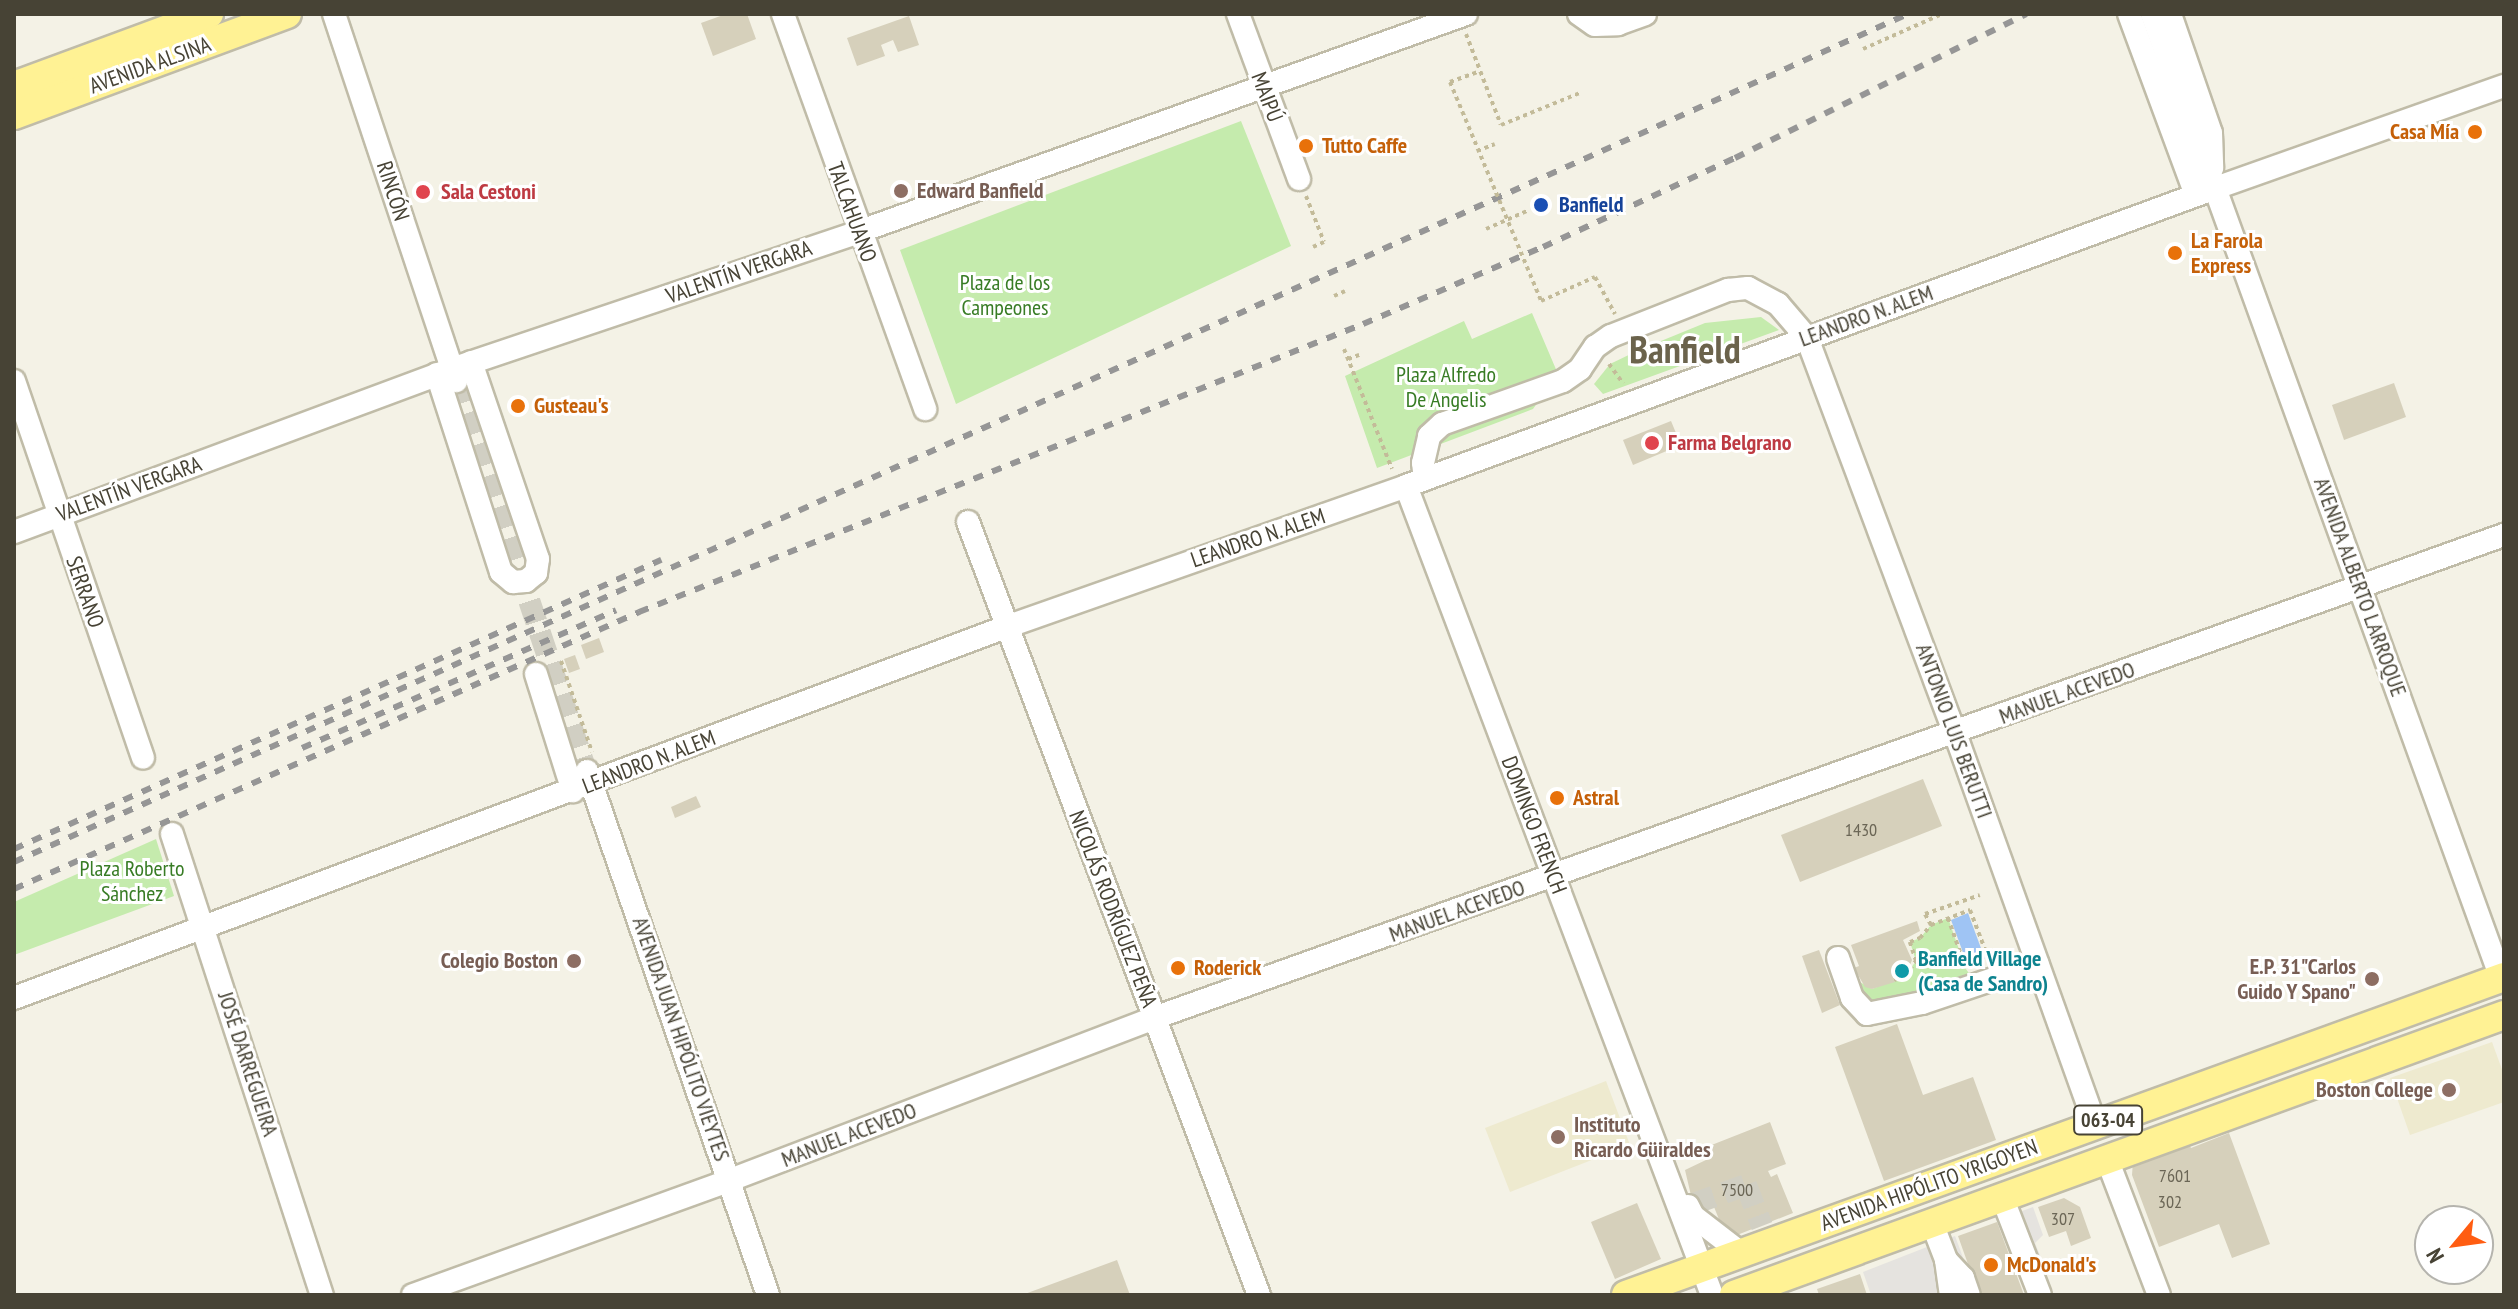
<!DOCTYPE html>
<html>
<head>
<meta charset="utf-8">
<style>
  body { margin:0 }
  #map { position:relative; width:2518px; height:1309px; overflow:hidden; background:#f4f2e6; font-family:"PT Sans Narrow",sans-serif }
  div>[style] { position:absolute }
  [style*='--x'] { left:calc(var(--x)*1px); top:calc(var(--y)*1px); width:calc(var(--w)*1px); rotate:calc(var(--a)*1deg) }
  .education>* { inset:0; background:#eeeacf }
  .green>* { inset:0; background:#c5ebad }
  .parking>* { inset:0; background:#e5e3df }
  .water>* { inset:0; background:#9fc4f4 }
  .building>* { inset:0; background:#d6d0bb }
  .minor-tunnel>* { height:22px; margin-top:-11px; transform-origin:0; background:repeating-linear-gradient(90deg,#d1cfc3 0 22px,transparent 0 33px) }
  .path>* { height:4px; margin-top:-2px; transform-origin:0; background:repeating-linear-gradient(90deg,#c3bb99 0 4px,transparent 0 8px) }
  .roads { filter:drop-shadow(2px 0 #c0bca8) drop-shadow(-2px 0 #c0bca8) drop-shadow(0 2px #c0bca8) drop-shadow(0 -2px #c0bca8) }
  .minor>* { height:22px; margin:-11px; padding:0 11px; transform-origin:11px; border-radius:11px; background:#fff }
  .major>* { height:28px; margin:-14px; padding:0 14px; transform-origin:14px; border-radius:14px; background:#fff294 }
  .rail>* { height:6px; margin-top:-3px; transform-origin:0; background:repeating-linear-gradient(90deg,#969696 0 10px,transparent 0 20px) }
  .path-bridge>* { height:4px; margin-top:-2px; transform-origin:0; background:repeating-linear-gradient(90deg,#c3bb99 0 4px,transparent 0 8px) }
  .dots>* { width:22px; height:22px; translate:-50% -50%; box-sizing:border-box; border:4px solid #fff; border-radius:50% }
  span { translate:-50% -50%; white-space:nowrap; text-align:center; line-height:1.15; -webkit-text-stroke:6px #fff; paint-order:stroke }
  .number-label { font-size:18px; color:#6b6656 }
  .number-label span { -webkit-text-stroke-width:0 }
  .shield-label span { padding:2px 6px; background:#fff; border:2px solid; border-radius:6px; -webkit-text-stroke-width:0 }
  .shield-label { font-size:20px; color:#474335; font-weight:700 }
  .street-label { font-size:22px; color:#474335 }
  .food-label { font-size:22px; color:#c56008; font-weight:700 }
  .right { translate:-100% -50%; text-align:right }
  .left { translate:0 -50%; text-align:left }
  .education-label { font-size:22px; color:#785e54; font-weight:700 }
  .health-label { font-size:22px; color:#be3a42; font-weight:700 }
  .transit-label { font-size:22px; color:#164399; font-weight:700 }
  .park-label { font-size:22px; color:#387c25 }
  .culture-label { font-size:22px; color:#0d838f; font-weight:700 }
  .town-label { font-size:38px; color:#6b634c; font-weight:700 }
  .frame { position:absolute; inset:0; border:16px solid #474335; pointer-events:none }
  .north { position:absolute; left:2414px; top:1205px; width:80px; height:80px; box-sizing:border-box; background:#fff; border:2px solid #b5b4ae; border-radius:50%; rotate:241deg; font-size:22px; font-weight:700; line-height:32px; text-align:center; color:#474335 }
  .north::after { content:''; display:block; margin:auto; width:28px; height:36px; background:#ff5d12; clip-path:polygon(50% 0,100% 100%,50% 72%,0 100%) }
</style>
</head>
<body>
<div id="map">
  <div class="education">
    <i style="clip-path:polygon(2492px 1042px,2504px 1075px,2504px 1102px,2410px 1135px,2390px 1078px)"></i>
    <i style="clip-path:polygon(1606px 1081px,1630px 1145px,1510px 1192px,1485px 1128px)"></i>
  </div>
  <div class="green">
    <i style="clip-path:polygon(1241px 121px,1291px 246px,956px 404px,900px 250px)"></i>
    <i style="clip-path:polygon(1532px 313px,1558px 374px,1533px 409px,1377px 468px,1345px 376px,1464px 321px,1472px 339px)"></i>
    <i style="clip-path:polygon(1761px 317px,1779px 330px,1603px 394px,1594px 384px,1610px 364px,1639px 350px,1705px 323px)"></i>
    <i style="clip-path:polygon(156px 839px,174px 896px,14px 955px,14px 902px)"></i>
    <i style="clip-path:polygon(1948px 918px,1966px 969px,1973px 979px,1867px 1014px,1858px 981px,1872px 989px,1905px 976px,1916px 961px,1910px 942px,1920px 938px,1931px 925px)"></i>
  </div>
  <div class="parking">
    <i style="clip-path:polygon(2033px 1207px,2043px 1235px,2035px 1243px,2047px 1273px,2039px 1279px,2045px 1295px,2027px 1295px,1998px 1220px)"></i>
    <i style="clip-path:polygon(1955px 1236px,1977px 1295px,1871px 1295px,1863px 1272px)"></i>
  </div>
  <div class="water">
    <i style="clip-path:polygon(1968px 913px,1985px 959px,1968px 966px,1951px 920px)"></i>
  </div>
  <div class="building">
    <i style="clip-path:polygon(726px 14px,747px 14px,756px 39px,713px 56px,701px 23px)"></i>
    <i style="clip-path:polygon(909px 16px,919px 45px,898px 52px,893px 40px,881px 45px,885px 56px,857px 66px,847px 38px)"></i>
    <i style="clip-path:polygon(2394px 383px,2406px 417px,2344px 440px,2332px 405px)"></i>
    <i style="clip-path:polygon(1671px 421px,1681px 445px,1633px 465px,1623px 440px)"></i>
    <i style="clip-path:polygon(599px 638px,604px 652px,586px 659px,581px 645px)"></i>
    <i style="clip-path:polygon(575px 655px,580px 669px,569px 673px,564px 659px)"></i>
    <i style="clip-path:polygon(1923px 779px,1942px 826px,1800px 882px,1781px 835px)"></i>
    <i style="clip-path:polygon(696px 796px,701px 807px,675px 818px,671px 807px)"></i>
    <i style="clip-path:polygon(1917px 921px,1920px 931px,1903px 940px,1912px 960px,1909px 968px,1893px 977px,1895px 982px,1872px 989px,1865px 987px,1854px 968px,1859px 966px,1851px 945px)"></i>
    <i style="clip-path:polygon(1819px 950px,1840px 1005px,1822px 1013px,1802px 956px)"></i>
    <i style="clip-path:polygon(1897px 1024px,1923px 1095px,1973px 1077px,1996px 1140px,1884px 1181px,1835px 1047px)"></i>
    <i style="clip-path:polygon(1770px 1122px,1786px 1164px,1768px 1171px,1771px 1177px,1777px 1174px,1793px 1213px,1727px 1239px,1714px 1207px,1700px 1213px,1693px 1204px,1685px 1170px,1708px 1159px,1704px 1148px)"></i>
    <i style="clip-path:polygon(2229px 1133px,2270px 1244px,2232px 1258px,2219px 1224px,2159px 1247px,2132px 1175px,2133px 1161px,2187px 1140px,2191px 1148px)"></i>
    <i style="clip-path:polygon(2064px 1198px,2080px 1207px,2091px 1238px,2071px 1246px,2066px 1231px,2049px 1237px,2038px 1207px)"></i>
    <i style="clip-path:polygon(1637px 1203px,1661px 1259px,1615px 1279px,1591px 1222px)"></i>
    <i style="clip-path:polygon(1997px 1222px,2024px 1295px,1979px 1295px,1958px 1236px)"></i>
    <i style="clip-path:polygon(1117px 1260px,1130px 1295px,1022px 1295px)"></i>
    <i style="clip-path:polygon(1860px 1274px,1867px 1295px,1819px 1295px,1817px 1289px)"></i>
  </div>
  <div class="minor-tunnel">
    <i style="--x:456;--y:382;--w:409;--a:71.5"></i>
    <i style="--x:1693;--y:1204;--w:56;--a:-19.7"></i>
    <i style="--x:1746;--y:1185;--w:44;--a:68.7"></i>
  </div>
  <div class="path">
    <i style="--x:1466;--y:34;--w:97;--a:69"></i>
    <i style="--x:1501;--y:125;--w:85;--a:-22.1"></i>
    <i style="--x:1863;--y:49;--w:86;--a:-23.9"></i>
    <i style="--x:1450;--y:82;--w:32;--a:-20"></i>
    <i style="--x:1477;--y:151;--w:19;--a:-21"></i>
    <i style="--x:1306;--y:196;--w:49;--a:68.6"></i>
    <i style="--x:1324;--y:242;--w:12;--a:156"></i>
    <i style="--x:1486;--y:229;--w:47;--a:-23.8"></i>
    <i style="--x:1334;--y:296;--w:12;--a:-24"></i>
    <i style="--x:1541;--y:301;--w:59;--a:-24"></i>
    <i style="--x:1595;--y:277;--w:42;--a:61.6"></i>
    <i style="--x:1344;--y:349;--w:129;--a:68.2"></i>
    <i style="--x:1348;--y:359;--w:12;--a:-20"></i>
    <i style="--x:1609;--y:364;--w:24;--a:54"></i>
    <i style="--x:561;--y:661;--w:96;--a:71.2"></i>
    <i style="--x:1948;--y:918;--w:51;--a:70.5"></i>
    <i style="--x:1931;--y:925;--w:13;--a:-119"></i>
    <i style="--x:1925;--y:914;--w:58;--a:-19.1"></i>
    <i style="--x:1894;--y:980;--w:12;--a:-20"></i>
    <i style="--x:1905;--y:976;--w:19;--a:-54"></i>
    <i style="--x:1916;--y:961;--w:20;--a:-108"></i>
    <i style="--x:1910;--y:942;--w:11;--a:-22"></i>
    <i style="--x:1920;--y:938;--w:17;--a:-50"></i>
    <i style="--x:1931;--y:925;--w:42;--a:-21"></i>
    <i style="--x:1970;--y:910;--w:53;--a:69.2"></i>
  </div>
  <div class="roads">
    <div class="minor">
      <i style="--x:334;--y:14;--w:387;--a:71.6"></i>
      <i style="--x:783;--y:14;--w:420;--a:70.2"></i>
      <i style="--x:1238;--y:14;--w:176;--a:69.7"></i>
      <i style="--x:1579;--y:14;--w:19;--a:35"></i>
      <i style="--x:1595;--y:25;--w:23;--a:-2"></i>
      <i style="--x:1618;--y:24;--w:29;--a:-20"></i>
      <i style="--x:2129;--y:14;--w:193;--a:69.7"></i>
      <i style="--x:2152;--y:14;--w:1025;--a:70.1"></i>
      <i style="--x:2170;--y:14;--w:126;--a:71"></i>
      <i style="--x:2211;--y:133;--w:35;--a:88"></i>
      <i style="--x:437;--y:374;--w:208;--a:72.1"></i>
      <i style="--x:501;--y:572;--w:16;--a:40"></i>
      <i style="--x:513;--y:582;--w:13;--a:-4"></i>
      <i style="--x:526;--y:581;--w:13;--a:-39"></i>
      <i style="--x:536;--y:573;--w:14;--a:-82"></i>
      <i style="--x:538;--y:559;--w:208;--a:-108.8"></i>
      <i style="--x:14;--y:381;--w:398;--a:71.1"></i>
      <i style="--x:1425;--y:479;--w:16;--a:-97"></i>
      <i style="--x:1423;--y:463;--w:28;--a:-77"></i>
      <i style="--x:1429;--y:436;--w:18;--a:-43"></i>
      <i style="--x:1442;--y:424;--w:128;--a:-19.6"></i>
      <i style="--x:1563;--y:381;--w:21;--a:-35"></i>
      <i style="--x:1580;--y:369;--w:27;--a:-56"></i>
      <i style="--x:1595;--y:347;--w:19;--a:-35"></i>
      <i style="--x:1611;--y:336;--w:126;--a:-21.5"></i>
      <i style="--x:1728;--y:290;--w:20;--a:-6"></i>
      <i style="--x:1748;--y:288;--w:34;--a:28"></i>
      <i style="--x:1778;--y:304;--w:45;--a:49.5"></i>
      <i style="--x:1807;--y:338;--w:422;--a:69.5"></i>
      <i style="--x:1955;--y:733;--w:416;--a:70.3"></i>
      <i style="--x:1406;--y:486;--w:865;--a:69.28"></i>
      <i style="--x:968;--y:522;--w:826;--a:69.37"></i>
      <i style="--x:14;--y:532;--w:467;--a:-20.4"></i>
      <i style="--x:452;--y:369;--w:428;--a:-18.6"></i>
      <i style="--x:858;--y:232;--w:646;--a:-19.73"></i>
      <i style="--x:536;--y:674;--w:123;--a:72.5"></i>
      <i style="--x:587;--y:771;--w:554;--a:70.94"></i>
      <i style="--x:172;--y:834;--w:485;--a:72"></i>
      <i style="--x:1838;--y:958;--w:42;--a:70.7"></i>
      <i style="--x:1852;--y:998;--w:22;--a:47"></i>
      <i style="--x:1867;--y:1014;--w:56;--a:-11.3"></i>
      <i style="--x:1922;--y:1003;--w:122;--a:-18.6"></i>
      <i style="--x:14;--y:998;--w:1059;--a:-20.51"></i>
      <i style="--x:1006;--y:627;--w:424;--a:-19.4"></i>
      <i style="--x:1406;--y:486;--w:860;--a:-20.21"></i>
      <i style="--x:2213;--y:189;--w:309;--a:-19.5"></i>
      <i style="--x:2107;--y:1159;--w:146;--a:69.1"></i>
      <i style="--x:2002;--y:1197;--w:105;--a:68.8"></i>
      <i style="--x:1688;--y:1206;--w:11;--a:63"></i>
      <i style="--x:1693;--y:1216;--w:61;--a:37.6"></i>
      <i style="--x:1932;--y:1223;--w:40;--a:69"></i>
      <i style="--x:1946;--y:1260;--w:25;--a:47"></i>
      <i style="--x:1963;--y:1278;--w:18;--a:71"></i>
      <i style="--x:1946;--y:1260;--w:35;--a:82"></i>
      <i style="--x:413;--y:1295;--w:337;--a:-19.9"></i>
      <i style="--x:730;--y:1180;--w:454;--a:-20.9"></i>
      <i style="--x:1154;--y:1018;--w:1434;--a:-19.69"></i>
    </div>
    <div class="major">
      <i style="--x:14;--y:86;--w:208;--a:-20.3"></i>
      <i style="--x:14;--y:115;--w:291;--a:-20.3"></i>
      <i style="--x:1626;--y:1295;--w:934;--a:-19.91"></i>
      <i style="--x:1734;--y:1295;--w:819;--a:-19.98"></i>
    </div>
  </div>
  <div class="rail">
    <i style="--x:302;--y:748;--w:343;--a:-23.7"></i>
    <i style="--x:14;--y:849;--w:709;--a:-24.07"></i>
    <i style="--x:14;--y:862;--w:2075;--a:-24.12"></i>
    <i style="--x:14;--y:889;--w:684;--a:-23.9"></i>
    <i style="--x:639;--y:612;--w:779;--a:-21.69"></i>
    <i style="--x:1363;--y:324;--w:196;--a:-23.2"></i>
    <i style="--x:1543;--y:247;--w:212;--a:-24.9"></i>
    <i style="--x:1735;--y:158;--w:325;--a:-26.3"></i>
  </div>
  <div class="path-bridge">
    <i style="--x:1450;--y:82;--w:237;--a:67.4"></i>
  </div>
  <div class="dots">
    <i style="left:2475px;top:132px;background:#e8710a"></i>
    <i style="left:1306px;top:146px;background:#e8710a"></i>
    <i style="left:901px;top:191px;background:#8d6e63"></i>
    <i style="left:423px;top:192px;background:#e0444e"></i>
    <i style="left:1541px;top:205px;background:#1a4fb4"></i>
    <i style="left:2175px;top:253px;background:#e8710a"></i>
    <i style="left:518px;top:406px;background:#e8710a"></i>
    <i style="left:1652px;top:443px;background:#e0444e"></i>
    <i style="left:1557px;top:798px;background:#e8710a"></i>
    <i style="left:574px;top:961px;background:#8d6e63"></i>
    <i style="left:1178px;top:968px;background:#e8710a"></i>
    <i style="left:1902px;top:971px;background:#0f9aa8"></i>
    <i style="left:2372px;top:979px;background:#8d6e63"></i>
    <i style="left:2449px;top:1090px;background:#8d6e63"></i>
    <i style="left:1558px;top:1137px;background:#8d6e63"></i>
    <i style="left:1991px;top:1265px;background:#e8710a"></i>
  </div>
  <div class="number-label">
    <span style="left:1861px;top:830px">1430</span>
    <span style="left:2175px;top:1176px">7601</span>
    <span style="left:1737px;top:1190px">7500</span>
    <span style="left:2170px;top:1202px">302</span>
    <span style="left:2063px;top:1219px">307</span>
  </div>
  <div class="shield-label">
    <span style="left:2108px;top:1120px">063-04</span>
  </div>
  <div class="street-label">
    <span style="left:150px;top:65px;rotate:-20deg">AVENIDA ALSINA</span>
    <span style="left:1267px;top:97px;rotate:69deg">MAIPÚ</span>
    <span style="left:393px;top:191px;rotate:72deg">RINCÓN</span>
    <span style="left:852px;top:212px;rotate:70deg">TALCAHUANO</span>
    <span style="left:739px;top:272px;rotate:-19deg">VALENTÍN VERGARA</span>
    <span style="left:1866px;top:316px;rotate:-20deg">LEANDRO N. ALEM</span>
    <span style="left:129px;top:489px;rotate:-20deg">VALENTÍN VERGARA</span>
    <span style="left:1258px;top:538px;rotate:-19deg">LEANDRO N. ALEM</span>
    <span style="left:2360px;top:587px;rotate:70deg">AVENIDA ALBERTO LARROQUE</span>
    <span style="left:85px;top:592px;rotate:71deg">SERRANO</span>
    <span style="left:2067px;top:693px;rotate:-20deg">MANUEL ACEVEDO</span>
    <span style="left:1954px;top:731px;rotate:70deg">ANTONIO LUIS BERUTTI</span>
    <span style="left:649px;top:762px;rotate:-21deg">LEANDRO N. ALEM</span>
    <span style="left:1534px;top:825px;rotate:69deg">DOMINGO FRENCH</span>
    <span style="left:1113px;top:909px;rotate:69deg">NICOLÁS RODRÍGUEZ PEÑA</span>
    <span style="left:1457px;top:911px;rotate:-20deg">MANUEL ACEVEDO</span>
    <span style="left:681px;top:1039px;rotate:71deg">AVENIDA JUAN HIPÓLITO VIEYTES</span>
    <span style="left:248px;top:1064px;rotate:72deg">JOSÉ DARREGUEIRA</span>
    <span style="left:849px;top:1135px;rotate:-21deg">MANUEL ACEVEDO</span>
    <span style="left:1929px;top:1185px;rotate:-20deg">AVENIDA HIPÓLITO YRIGOYEN</span>
  </div>
  <div class="food-label">
    <span class="right" style="left:2459px;top:132px">Casa Mía</span>
    <span class="left" style="left:1322px;top:146px">Tutto Caffe</span>
    <span class="left" style="left:2191px;top:253px">La Farola<br>Express</span>
    <span class="left" style="left:534px;top:406px">Gusteau's</span>
    <span class="left" style="left:1573px;top:798px">Astral</span>
    <span class="left" style="left:1194px;top:968px">Roderick</span>
    <span class="left" style="left:2007px;top:1265px">McDonald's</span>
  </div>
  <div class="education-label">
    <span class="left" style="left:917px;top:191px">Edward Banfield</span>
    <span class="right" style="left:558px;top:961px">Colegio Boston</span>
    <span class="right" style="left:2356px;top:979px">E.P. 31"Carlos<br>Guido Y Spano"</span>
    <span class="right" style="left:2433px;top:1090px">Boston College</span>
    <span class="left" style="left:1574px;top:1137px">Instituto<br>Ricardo Güiraldes</span>
  </div>
  <div class="health-label">
    <span class="left" style="left:441px;top:192px">Sala Cestoni</span>
    <span class="left" style="left:1668px;top:443px">Farma Belgrano</span>
  </div>
  <div class="transit-label">
    <span class="left" style="left:1559px;top:205px">Banfield</span>
  </div>
  <div class="park-label">
    <span style="left:1005px;top:295px">Plaza de los<br>Campeones</span>
    <span style="left:1446px;top:387px">Plaza Alfredo<br>De Angelis</span>
    <span style="left:132px;top:881px">Plaza Roberto<br>Sánchez</span>
  </div>
  <div class="culture-label">
    <span class="left" style="left:1918px;top:971px">Banfield Village<br>(Casa de Sandro)</span>
  </div>
  <div class="town-label">
    <span style="left:1685px;top:349px">Banfield</span>
  </div>
  <div class="frame"></div>
  <div class="north">N</div>
</div>
</body>
</html>
